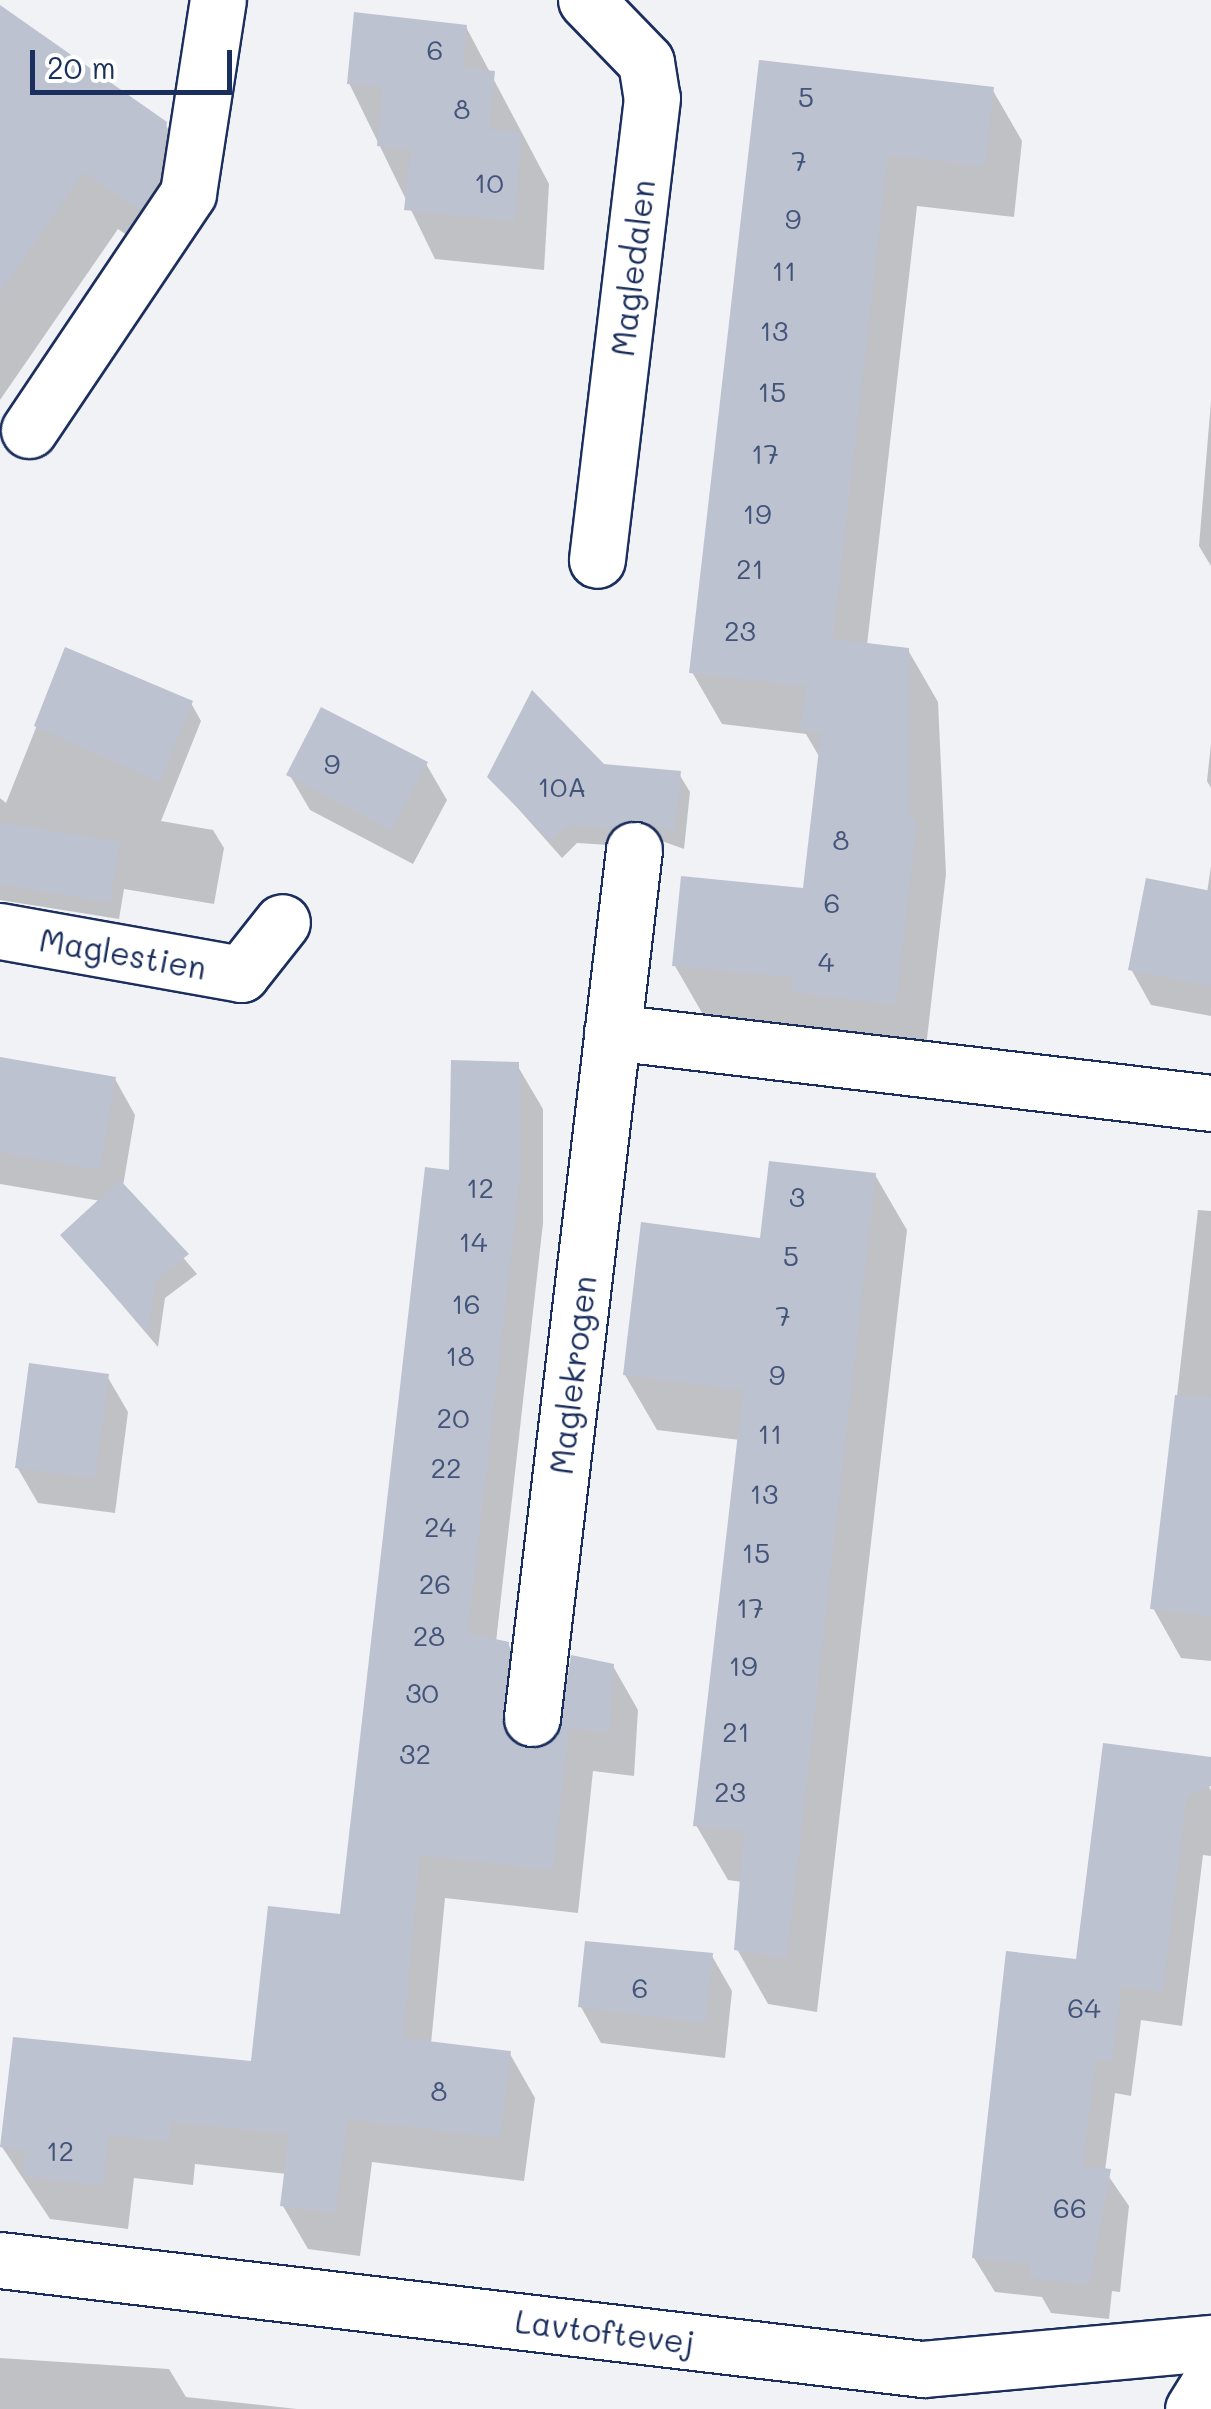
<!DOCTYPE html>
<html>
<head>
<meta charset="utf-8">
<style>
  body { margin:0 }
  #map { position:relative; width:1211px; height:2409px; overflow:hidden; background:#f1f2f5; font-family:Mali,sans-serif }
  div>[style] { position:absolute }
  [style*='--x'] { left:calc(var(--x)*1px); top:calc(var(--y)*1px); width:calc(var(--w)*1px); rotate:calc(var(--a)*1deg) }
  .shadow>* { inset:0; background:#0003 }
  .building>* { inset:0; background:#bcc2d0 }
  .roads { filter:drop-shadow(2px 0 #1b2f5e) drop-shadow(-2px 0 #1b2f5e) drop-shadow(0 2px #1b2f5e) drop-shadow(0 -2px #1b2f5e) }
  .minor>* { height:55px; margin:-27.5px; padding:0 27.5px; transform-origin:27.5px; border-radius:27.5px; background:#fff }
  span { translate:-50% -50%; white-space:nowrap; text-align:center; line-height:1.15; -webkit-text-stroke:10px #fff; paint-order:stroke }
  .number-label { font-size:28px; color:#43547a }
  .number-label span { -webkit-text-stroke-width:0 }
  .street-label { font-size:32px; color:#1b2f5e }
  .scale { position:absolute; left:30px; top:50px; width:202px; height:45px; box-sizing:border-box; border:5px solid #1b2f5e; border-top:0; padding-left:12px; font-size:30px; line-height:35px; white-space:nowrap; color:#1b2f5e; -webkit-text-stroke:8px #fff; paint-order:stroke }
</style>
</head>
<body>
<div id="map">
  <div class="shadow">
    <i style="clip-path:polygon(0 8px,165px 124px,200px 184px,191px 241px,173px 267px,118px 229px,0 400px)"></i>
    <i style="clip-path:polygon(466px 27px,549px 184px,544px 270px,435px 259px,349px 83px)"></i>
    <i style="clip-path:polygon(761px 63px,992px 89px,1022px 141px,1014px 217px,917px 206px,867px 645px,908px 650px,938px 702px,946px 874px,925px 1056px,824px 1044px,814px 1028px,705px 1018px,675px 966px,805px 891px,820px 758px,806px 734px,722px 724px,692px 672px)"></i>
    <i style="clip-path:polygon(1211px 401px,1211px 566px,1199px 546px)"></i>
    <i style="clip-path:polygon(67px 650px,191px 703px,201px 721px,161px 821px,213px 830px,224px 848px,214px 904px,124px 889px,119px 919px,0 900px,0 798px,6px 803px)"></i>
    <i style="clip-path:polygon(1211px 744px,1211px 788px,1207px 781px)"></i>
    <i style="clip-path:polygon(426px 764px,447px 800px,413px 864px,310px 810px,289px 774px)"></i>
    <i style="clip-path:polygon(602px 766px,679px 774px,690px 792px,684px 849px,648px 836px,624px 846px,577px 843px,562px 858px,490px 777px)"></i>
    <i style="clip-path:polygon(1211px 866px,1211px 1016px,1151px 1005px,1131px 969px,1207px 893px)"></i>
    <i style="clip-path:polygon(0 1059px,115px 1079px,135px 1115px,123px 1186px,197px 1274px,165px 1298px,158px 1347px,63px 1236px,101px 1201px,0 1184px)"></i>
    <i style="clip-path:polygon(517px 1065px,543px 1109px,543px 1223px,496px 1642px,508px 1644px,533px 1688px,529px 1751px,560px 1738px,613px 1666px,638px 1710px,634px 1776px,593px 1771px,578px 1913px,445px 1898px,431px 2044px,510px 2054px,535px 2098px,524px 2181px,372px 2162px,360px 2256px,308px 2249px,283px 2206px,287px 2174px,195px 2164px,193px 2185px,134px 2178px,128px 2229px,50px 2219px,2px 2147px,253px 2063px,342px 1917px,451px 1173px)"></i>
    <i style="clip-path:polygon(875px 1175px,907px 1230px,817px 2012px,768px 2004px,737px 1949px,742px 1882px,728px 1880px,696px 1825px,740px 1440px,657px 1430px,625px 1375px,763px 1241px)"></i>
    <i style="clip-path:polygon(1198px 1210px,1211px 1211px,1211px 1661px,1181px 1658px,1153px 1608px)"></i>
    <i style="clip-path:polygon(107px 1376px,128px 1412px,115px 1513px,38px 1503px,17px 1467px)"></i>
    <i style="clip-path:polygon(1191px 1757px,1211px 1790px,1211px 1856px,1203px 1855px,1182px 2026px,1141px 2020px,1131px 2096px,1115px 2093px,1105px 2171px,1129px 2206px,1120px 2292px,1112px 2291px,1109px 2319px,1051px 2313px,1042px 2297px,995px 2292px,974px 2258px,1079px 1962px)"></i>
    <i style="clip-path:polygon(712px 1956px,732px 1991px,725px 2058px,601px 2043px,581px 2007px)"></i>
    <i style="clip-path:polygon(0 2358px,169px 2369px,186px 2397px,297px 2409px,0 2409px)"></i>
  </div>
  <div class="building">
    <i style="clip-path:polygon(0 5px,167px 122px,158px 181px,139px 210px,84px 172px,0 293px)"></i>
    <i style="clip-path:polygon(354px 12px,467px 25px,462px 68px,495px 71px,489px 129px,521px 132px,516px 221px,404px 210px,411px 149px,377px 146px,382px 87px,347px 84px)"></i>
    <i style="clip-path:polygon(759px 60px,994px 87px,985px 166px,888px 155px,833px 639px,909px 648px,909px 819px,917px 820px,896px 1005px,791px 992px,793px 977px,672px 966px,681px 876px,803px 888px,821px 732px,800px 729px,806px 686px,689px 673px)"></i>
    <i style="clip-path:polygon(65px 647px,193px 701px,160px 782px,34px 726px)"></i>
    <i style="clip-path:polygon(532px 690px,604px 764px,681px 771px,675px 832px,637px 819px,613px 828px,567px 825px,550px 841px,487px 777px)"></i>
    <i style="clip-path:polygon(321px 707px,428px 762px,392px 830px,286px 775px)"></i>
    <i style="clip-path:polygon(0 822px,120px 842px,110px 902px,0 884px)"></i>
    <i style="clip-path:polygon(1146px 878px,1211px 891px,1211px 986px,1128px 970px)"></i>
    <i style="clip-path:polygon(0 1057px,116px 1077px,100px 1170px,0 1152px)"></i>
    <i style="clip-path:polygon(451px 1060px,519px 1062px,520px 1178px,468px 1633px,509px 1642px,503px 1729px,527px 1749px,558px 1736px,571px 1655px,614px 1664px,610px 1733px,569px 1728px,553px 1870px,420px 1855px,403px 2038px,511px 2051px,500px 2138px,348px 2119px,335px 2213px,280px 2206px,289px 2134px,171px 2122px,169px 2142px,109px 2135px,103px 2186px,22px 2176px,26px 2151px,0 2147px,13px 2037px,251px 2061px,268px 1906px,340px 1914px,425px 1167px,449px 1170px)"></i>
    <i style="clip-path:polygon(769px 1161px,876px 1173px,787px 1958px,734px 1950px,744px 1831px,693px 1826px,743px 1390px,623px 1375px,641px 1222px,760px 1238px)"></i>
    <i style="clip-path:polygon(120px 1180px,189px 1254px,156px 1280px,148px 1333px,60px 1235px)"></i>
    <i style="clip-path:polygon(29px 1363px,109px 1374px,95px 1478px,15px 1468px)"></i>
    <i style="clip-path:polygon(1175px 1395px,1211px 1397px,1211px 1616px,1150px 1609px)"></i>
    <i style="clip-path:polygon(1103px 1743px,1211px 1757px,1211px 1786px,1187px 1796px,1163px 1992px,1122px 1986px,1112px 2062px,1096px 2059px,1083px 2166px,1111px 2169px,1090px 2285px,1029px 2278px,1030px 2264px,972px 2258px,1006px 1951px,1076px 1959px)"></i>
    <i style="clip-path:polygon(585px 1941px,713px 1953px,706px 2023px,578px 2007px)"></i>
  </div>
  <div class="roads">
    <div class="minor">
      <i style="--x:586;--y:0;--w:86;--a:45.9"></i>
      <i style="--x:646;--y:62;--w:36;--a:81"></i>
      <i style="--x:652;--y:98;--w:465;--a:96.8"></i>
      <i style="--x:29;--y:430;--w:285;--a:-56.1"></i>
      <i style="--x:188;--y:193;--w:195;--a:-81.2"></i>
      <i style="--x:0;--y:931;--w:245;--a:10.1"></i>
      <i style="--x:241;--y:974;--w:66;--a:-51.7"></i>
      <i style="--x:612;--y:1032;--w:603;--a:6.76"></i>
      <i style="--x:532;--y:1718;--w:874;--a:-83.3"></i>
      <i style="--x:0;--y:2260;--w:929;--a:6.74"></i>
      <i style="--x:923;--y:2369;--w:289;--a:-5.2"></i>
      <i style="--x:1193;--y:2409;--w:34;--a:-58"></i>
    </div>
  </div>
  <div class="number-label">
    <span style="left:435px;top:49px">6</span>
    <span style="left:806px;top:96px">5</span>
    <span style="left:462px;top:108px">8</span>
    <span style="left:799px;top:160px">7</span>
    <span style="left:489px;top:182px">10</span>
    <span style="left:793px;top:218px">9</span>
    <span style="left:784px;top:270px">11</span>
    <span style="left:774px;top:330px">13</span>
    <span style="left:772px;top:391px">15</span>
    <span style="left:765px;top:453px">17</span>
    <span style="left:757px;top:513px">19</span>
    <span style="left:750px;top:568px">21</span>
    <span style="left:740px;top:630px">23</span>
    <span style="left:332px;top:763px">9</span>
    <span style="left:562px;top:786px">10A</span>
    <span style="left:841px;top:839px">8</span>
    <span style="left:832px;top:902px">6</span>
    <span style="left:826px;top:961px">4</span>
    <span style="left:480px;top:1187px">12</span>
    <span style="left:797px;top:1196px">3</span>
    <span style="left:473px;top:1241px">14</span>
    <span style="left:791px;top:1255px">5</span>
    <span style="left:466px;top:1303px">16</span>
    <span style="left:783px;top:1315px">7</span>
    <span style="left:460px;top:1355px">18</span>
    <span style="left:777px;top:1374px">9</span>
    <span style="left:453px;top:1417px">20</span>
    <span style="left:770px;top:1433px">11</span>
    <span style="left:446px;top:1467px">22</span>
    <span style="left:764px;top:1493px">13</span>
    <span style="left:440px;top:1526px">24</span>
    <span style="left:756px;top:1552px">15</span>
    <span style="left:435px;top:1583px">26</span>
    <span style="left:750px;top:1607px">17</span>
    <span style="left:429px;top:1635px">28</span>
    <span style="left:743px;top:1665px">19</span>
    <span style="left:422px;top:1692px">30</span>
    <span style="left:736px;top:1731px">21</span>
    <span style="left:415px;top:1753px">32</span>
    <span style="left:730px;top:1791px">23</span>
    <span style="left:640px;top:1987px">6</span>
    <span style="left:1084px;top:2007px">64</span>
    <span style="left:439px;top:2090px">8</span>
    <span style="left:60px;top:2150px">12</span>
    <span style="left:1070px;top:2207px">66</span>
  </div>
  <div class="street-label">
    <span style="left:632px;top:268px;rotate:-83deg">Magledalen</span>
    <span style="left:123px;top:953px;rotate:10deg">Maglestien</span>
    <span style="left:572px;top:1375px;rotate:-83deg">Maglekrogen</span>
    <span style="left:605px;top:2331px;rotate:7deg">Lavtoftevej</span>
  </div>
  <div class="scale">20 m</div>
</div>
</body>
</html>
